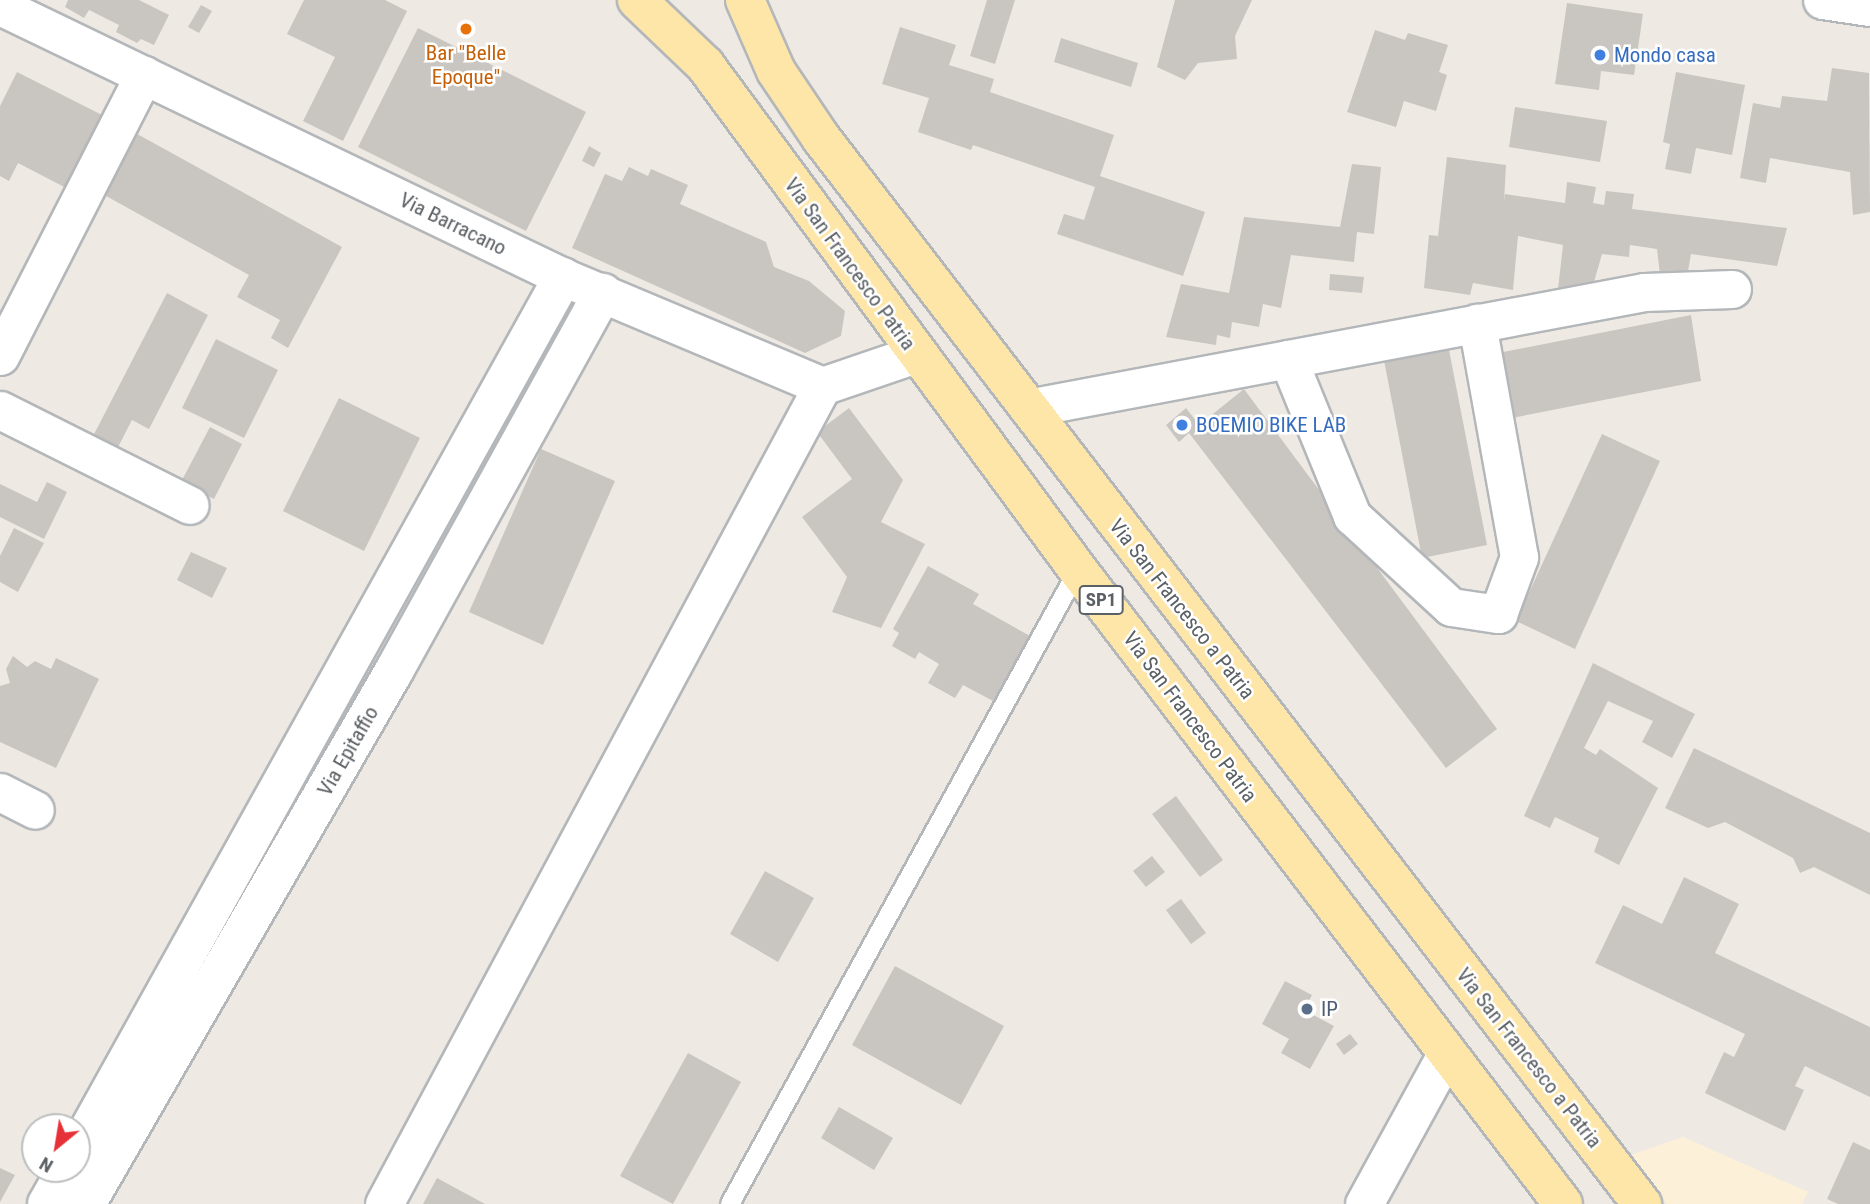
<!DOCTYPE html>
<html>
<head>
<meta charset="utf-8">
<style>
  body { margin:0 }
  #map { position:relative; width:1870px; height:1204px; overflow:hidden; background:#eeeae3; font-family:"Roboto Condensed",sans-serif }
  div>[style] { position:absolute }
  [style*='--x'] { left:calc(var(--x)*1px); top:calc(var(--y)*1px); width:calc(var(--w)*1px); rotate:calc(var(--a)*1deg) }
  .commercial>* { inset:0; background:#fdf0d9 }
  .building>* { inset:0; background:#c9c5c0 }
  .roads { filter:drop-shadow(2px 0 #b4b7ba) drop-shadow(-2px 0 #b4b7ba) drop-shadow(0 2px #b4b7ba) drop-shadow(0 -2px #b4b7ba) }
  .lane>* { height:18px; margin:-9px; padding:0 9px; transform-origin:9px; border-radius:9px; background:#fff }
  .street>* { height:37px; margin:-18.5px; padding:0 18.5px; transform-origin:18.5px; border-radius:18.5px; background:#fff }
  .secondary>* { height:38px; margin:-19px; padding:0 19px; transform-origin:19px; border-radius:19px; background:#fff }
  .primary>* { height:38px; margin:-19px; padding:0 19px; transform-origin:19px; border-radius:19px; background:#fee6a8 }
  .dots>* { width:19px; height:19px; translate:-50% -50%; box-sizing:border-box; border:4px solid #fff; border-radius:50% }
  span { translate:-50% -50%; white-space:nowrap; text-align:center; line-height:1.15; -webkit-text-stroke:5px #fff; paint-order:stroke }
  .shield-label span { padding:2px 5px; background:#fff; border:2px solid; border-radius:5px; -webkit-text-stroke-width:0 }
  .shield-label { font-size:19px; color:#5b6064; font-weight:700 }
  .food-label { font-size:21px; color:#c56008 }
  .shop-label { font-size:21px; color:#366cbe }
  .left { translate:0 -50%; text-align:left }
  .street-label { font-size:21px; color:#5b6064 }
  .service-label { font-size:21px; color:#4e5e75 }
  .north { position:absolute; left:21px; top:1113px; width:70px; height:70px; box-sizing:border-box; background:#fff; border:2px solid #bdbfc1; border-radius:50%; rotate:210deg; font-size:19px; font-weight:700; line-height:28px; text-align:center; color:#5b6064 }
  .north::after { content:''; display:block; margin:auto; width:24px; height:32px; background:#e63138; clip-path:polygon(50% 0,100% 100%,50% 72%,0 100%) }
</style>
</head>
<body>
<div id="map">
  <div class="commercial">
    <i style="clip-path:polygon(1683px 1137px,1808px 1192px,1802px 1204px,1667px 1204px,1628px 1156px)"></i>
  </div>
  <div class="building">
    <i style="clip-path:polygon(68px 0,139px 0,169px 15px,154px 45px,141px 39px,137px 43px,116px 32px,119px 25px,89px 10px,84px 18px,65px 7px)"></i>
    <i style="clip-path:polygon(304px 0,385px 0,407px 11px,343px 141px,303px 121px,335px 57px,287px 34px)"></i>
    <i style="clip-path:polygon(987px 0,1015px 0,995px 64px,970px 56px)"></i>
    <i style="clip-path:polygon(1175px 0,1252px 0,1235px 36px,1237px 59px,1198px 63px,1185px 80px,1157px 67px)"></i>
    <i style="clip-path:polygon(1567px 3px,1643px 14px,1634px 75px,1601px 71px,1599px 90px,1555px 84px)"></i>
    <i style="clip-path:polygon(201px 5px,212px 11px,199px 33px,188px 27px)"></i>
    <i style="clip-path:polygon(900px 27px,956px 45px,949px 65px,994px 79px,990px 92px,1114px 135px,1100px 176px,1205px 212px,1183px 276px,1057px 234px,1064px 214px,1084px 220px,1095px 187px,973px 145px,971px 150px,918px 132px,929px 98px,882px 84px)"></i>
    <i style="clip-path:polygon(418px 28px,586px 112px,526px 231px,358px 147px)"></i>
    <i style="clip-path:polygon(1375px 30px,1405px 40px,1408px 33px,1448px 45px,1439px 72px,1447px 75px,1436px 111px,1404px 101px,1396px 127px,1347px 112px)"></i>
    <i style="clip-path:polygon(1061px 38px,1138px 63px,1131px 87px,1054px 62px)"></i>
    <i style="clip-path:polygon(1832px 68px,1869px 73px,1870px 212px,1853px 215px,1850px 172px,1770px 158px,1766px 183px,1740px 178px,1753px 103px,1780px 108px,1782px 96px,1827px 101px)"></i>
    <i style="clip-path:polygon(17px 72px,106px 117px,70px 190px,18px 163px,9px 181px,0 176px,0 106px)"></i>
    <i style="clip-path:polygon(1676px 72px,1745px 85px,1732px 155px,1696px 148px,1691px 174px,1665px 169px,1670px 144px,1663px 142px)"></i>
    <i style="clip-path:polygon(1515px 107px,1607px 121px,1600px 162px,1509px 147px)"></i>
    <i style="clip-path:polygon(130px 130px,342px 247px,288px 348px,271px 338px,280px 320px,237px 297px,249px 275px,97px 191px)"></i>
    <i style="clip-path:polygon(589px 146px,601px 153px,594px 167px,582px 161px)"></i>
    <i style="clip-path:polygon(1447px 157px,1506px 165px,1504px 202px,1505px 194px,1565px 203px,1567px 182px,1596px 187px,1593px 203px,1604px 205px,1606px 191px,1634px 194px,1632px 209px,1787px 228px,1777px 266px,1691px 254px,1688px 271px,1660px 275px,1657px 249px,1630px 245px,1629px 257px,1602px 254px,1594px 282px,1558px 289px,1563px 245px,1518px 236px,1513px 290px,1473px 283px,1470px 295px,1424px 288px,1429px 235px,1438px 236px)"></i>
    <i style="clip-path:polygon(1352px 164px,1381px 167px,1374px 234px,1357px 232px,1354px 262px,1291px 255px,1281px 308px,1263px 304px,1259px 327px,1232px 322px,1230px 338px,1217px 335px,1216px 345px,1166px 337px,1181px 284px,1229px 293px,1244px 217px,1340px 227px)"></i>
    <i style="clip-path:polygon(629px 167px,648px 176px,651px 169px,688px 185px,680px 204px,766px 242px,774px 267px,809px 281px,845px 311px,841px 336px,805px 353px,572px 248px,605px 174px,622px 181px)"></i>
    <i style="clip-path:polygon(1330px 274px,1364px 277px,1362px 293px,1329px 290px)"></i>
    <i style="clip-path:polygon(167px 293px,208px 315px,149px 429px,132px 420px,115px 453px,91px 440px)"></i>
    <i style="clip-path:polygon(1691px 315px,1701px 381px,1501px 420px,1488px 355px)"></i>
    <i style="clip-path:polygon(216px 339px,278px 370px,244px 438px,182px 408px)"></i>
    <i style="clip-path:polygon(1448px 345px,1487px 545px,1422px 558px,1383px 355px)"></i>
    <i style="clip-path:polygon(1244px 389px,1497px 729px,1446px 768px,1189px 433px,1179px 442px,1166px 425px,1186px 408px,1199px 425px)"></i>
    <i style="clip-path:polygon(339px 398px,420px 438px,364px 551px,283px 511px)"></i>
    <i style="clip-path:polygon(849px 408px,903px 480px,881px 522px,925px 544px,881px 628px,832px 612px,847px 577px,802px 517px,852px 479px,817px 432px)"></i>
    <i style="clip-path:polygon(210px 427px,242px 444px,214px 499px,181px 482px)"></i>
    <i style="clip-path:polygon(1602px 434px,1660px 461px,1575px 649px,1516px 621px)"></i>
    <i style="clip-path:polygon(541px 449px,615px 481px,543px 645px,469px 612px)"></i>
    <i style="clip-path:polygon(47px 482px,67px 492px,44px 539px,0 517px,0 484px,37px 502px)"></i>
    <i style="clip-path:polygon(14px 528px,44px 543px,18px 592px,0 582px,0 556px)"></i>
    <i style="clip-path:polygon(191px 552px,227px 568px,212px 598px,177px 580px)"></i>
    <i style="clip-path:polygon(928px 566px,979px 594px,973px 604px,1030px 636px,993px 701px,963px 685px,955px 698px,928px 683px,939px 664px,919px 652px,915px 659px,892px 646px,899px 633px,893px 629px)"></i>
    <i style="clip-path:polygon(13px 656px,27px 667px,35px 661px,51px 669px,56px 658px,99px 679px,56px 768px,0 742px,0 686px,10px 683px,6px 669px)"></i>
    <i style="clip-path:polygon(1593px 663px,1695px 714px,1672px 758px,1642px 742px,1653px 721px,1608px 701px,1584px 748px,1596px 755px,1600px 749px,1658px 788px,1619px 865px,1594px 852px,1599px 838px,1555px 817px,1550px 828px,1524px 816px)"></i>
    <i style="clip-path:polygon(1694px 748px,1870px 833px,1870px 895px,1814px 867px,1800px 873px,1793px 858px,1725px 822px,1708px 828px,1665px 808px)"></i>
    <i style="clip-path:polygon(1176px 796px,1223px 860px,1200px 877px,1152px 814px)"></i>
    <i style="clip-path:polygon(1152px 856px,1165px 872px,1146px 887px,1133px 871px)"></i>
    <i style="clip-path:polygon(765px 871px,814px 898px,778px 962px,730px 934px)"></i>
    <i style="clip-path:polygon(1684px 877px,1739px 904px,1715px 953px,1870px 1027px,1870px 1097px,1805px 1066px,1795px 1086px,1804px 1090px,1785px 1131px,1705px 1093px,1724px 1052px,1734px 1057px,1745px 1034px,1595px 963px,1623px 905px,1662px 924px)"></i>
    <i style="clip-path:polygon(1181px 899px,1206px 933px,1191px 944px,1166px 910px)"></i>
    <i style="clip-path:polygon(895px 966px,1004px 1026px,961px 1105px,852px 1045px)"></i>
    <i style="clip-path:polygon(1285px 981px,1312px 995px,1304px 1010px,1334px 1026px,1310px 1069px,1281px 1053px,1289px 1039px,1262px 1024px)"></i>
    <i style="clip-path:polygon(1350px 1034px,1358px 1044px,1344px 1055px,1336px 1044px)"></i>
    <i style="clip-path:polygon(688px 1053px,741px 1082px,673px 1204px,620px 1176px)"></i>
    <i style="clip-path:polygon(839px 1107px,893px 1138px,874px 1170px,821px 1138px)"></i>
    <i style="clip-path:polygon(1853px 1142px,1870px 1150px,1870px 1204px,1838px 1204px,1827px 1199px)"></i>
    <i style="clip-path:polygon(0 1168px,15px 1175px,0 1202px)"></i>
    <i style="clip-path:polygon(437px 1178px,485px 1204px,423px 1204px)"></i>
  </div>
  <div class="roads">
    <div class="lane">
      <i style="--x:730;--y:1204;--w:723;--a:-61.24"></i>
    </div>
    <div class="street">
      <i style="--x:0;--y:6;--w:625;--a:25.7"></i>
      <i style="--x:563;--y:277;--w:281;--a:22.8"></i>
      <i style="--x:822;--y:386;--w:99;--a:-18.8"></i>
      <i style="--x:0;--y:356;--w:316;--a:-62.9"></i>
      <i style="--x:1288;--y:359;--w:170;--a:67.8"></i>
      <i style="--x:1352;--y:516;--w:134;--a:42.6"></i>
      <i style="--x:1451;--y:607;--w:48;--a:8.5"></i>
      <i style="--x:1498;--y:614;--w:61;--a:-69.8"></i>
      <i style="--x:1519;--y:557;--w:238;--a:-100.2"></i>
      <i style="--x:1028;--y:408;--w:627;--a:-10.66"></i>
      <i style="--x:1644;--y:292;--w:88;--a:-2"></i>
      <i style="--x:0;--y:410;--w:212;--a:26.6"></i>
      <i style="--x:0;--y:792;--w:39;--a:27"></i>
      <i style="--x:384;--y:1204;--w:928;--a:-61.83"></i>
      <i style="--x:1364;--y:1204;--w:171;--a:-61.3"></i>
    </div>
    <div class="secondary">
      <i style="--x:1823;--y:0;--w:48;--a:8.5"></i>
      <i style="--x:77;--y:1151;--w:1000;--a:-60.92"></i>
      <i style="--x:47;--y:1204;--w:40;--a:-60.3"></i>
      <i style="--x:86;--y:1204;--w:616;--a:-59.98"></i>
      <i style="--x:394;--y:671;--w:432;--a:-61.1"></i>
    </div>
    <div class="primary">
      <i style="--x:637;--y:0;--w:94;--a:43.7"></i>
      <i style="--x:705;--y:65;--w:628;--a:53.55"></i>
      <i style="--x:1078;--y:570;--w:798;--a:52.58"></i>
      <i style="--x:745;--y:0;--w:77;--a:66.4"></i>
      <i style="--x:776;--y:71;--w:81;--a:56.1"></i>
      <i style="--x:821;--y:138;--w:1346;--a:52.4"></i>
    </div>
  </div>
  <div class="dots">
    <i style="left:466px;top:29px;background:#e8710a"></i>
    <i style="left:1600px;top:55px;background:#3f7fe0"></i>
    <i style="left:1182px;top:425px;background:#3f7fe0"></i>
    <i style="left:1307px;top:1009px;background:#5c6f8a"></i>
  </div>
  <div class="shield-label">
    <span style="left:1101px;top:600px">SP1</span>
  </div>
  <div class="food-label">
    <span style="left:466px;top:65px">Bar "Belle<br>Epoque"</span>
  </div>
  <div class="shop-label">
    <span class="left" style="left:1614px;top:55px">Mondo casa</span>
    <span class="left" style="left:1196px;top:425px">BOEMIO BIKE LAB</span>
  </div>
  <div class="street-label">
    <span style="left:453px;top:224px;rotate:26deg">Via Barracano</span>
    <span style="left:850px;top:264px;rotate:54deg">Via San Francesco Patria</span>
    <span style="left:1182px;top:609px;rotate:52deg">Via San Francesco a Patria</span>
    <span style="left:1190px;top:717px;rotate:53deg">Via San Francesco Patria</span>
    <span style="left:348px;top:751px;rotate:-60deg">Via Epitaffio</span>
    <span style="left:1529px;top:1058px;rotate:52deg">Via San Francesco a Patria</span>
  </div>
  <div class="service-label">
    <span class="left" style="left:1321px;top:1009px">IP</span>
  </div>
  <div class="north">N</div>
</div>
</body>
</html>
